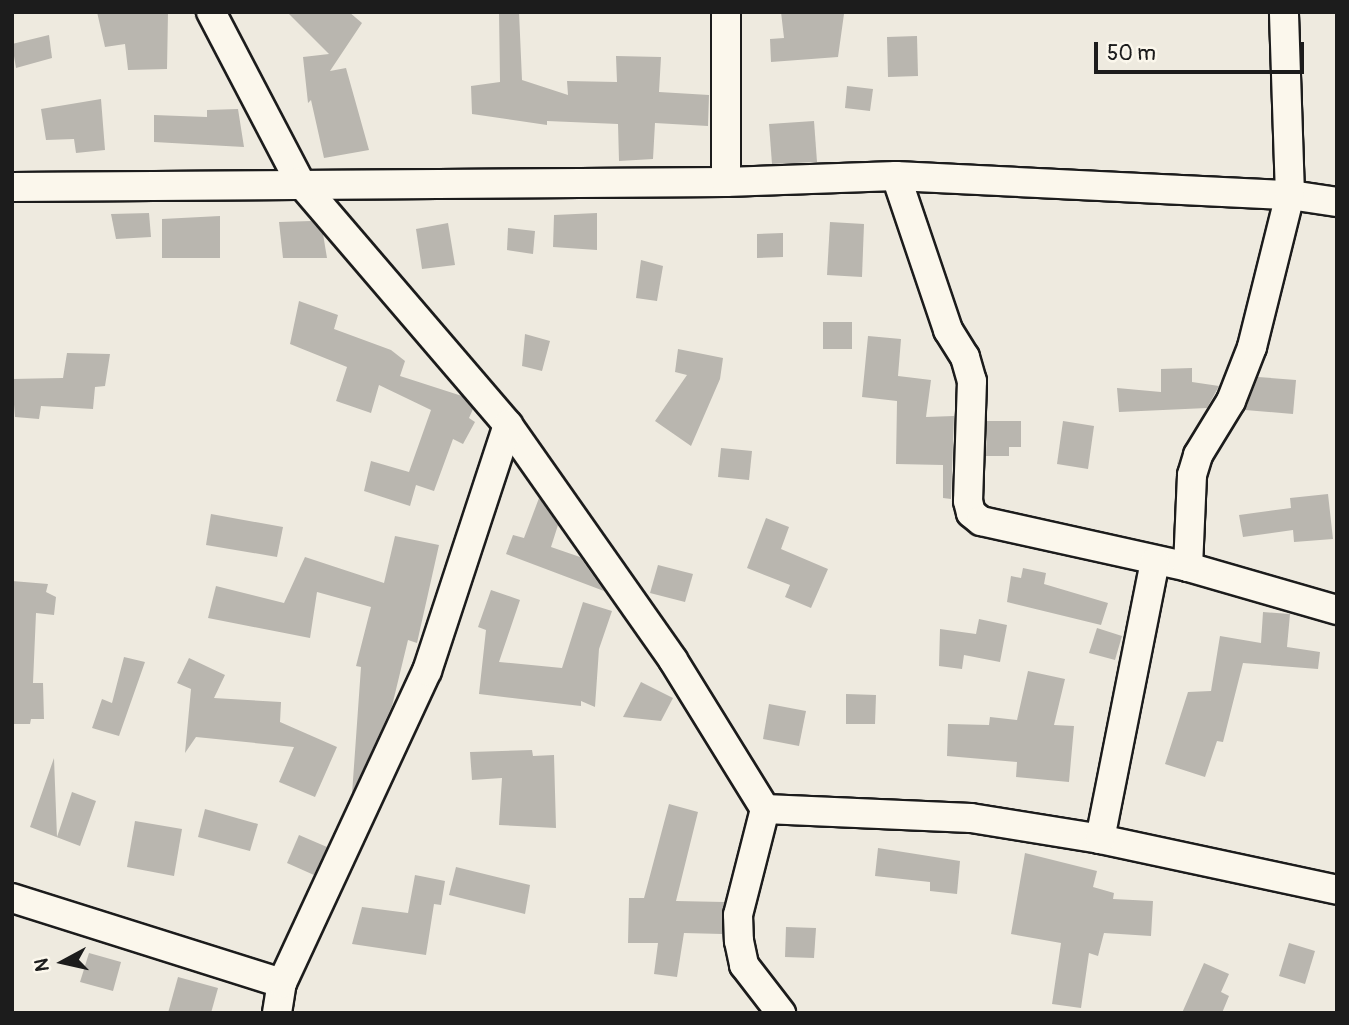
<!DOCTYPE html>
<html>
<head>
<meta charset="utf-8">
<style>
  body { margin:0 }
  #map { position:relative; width:1349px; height:1025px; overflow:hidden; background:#eeeadf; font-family:Pangolin,sans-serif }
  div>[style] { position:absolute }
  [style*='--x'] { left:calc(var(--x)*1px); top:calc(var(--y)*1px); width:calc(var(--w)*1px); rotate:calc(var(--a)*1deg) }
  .building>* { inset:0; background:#b9b6af }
  .roads { filter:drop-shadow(2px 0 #1c1c1c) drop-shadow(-2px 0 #1c1c1c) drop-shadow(0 2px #1c1c1c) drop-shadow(0 -2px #1c1c1c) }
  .minor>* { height:28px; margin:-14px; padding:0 14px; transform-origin:14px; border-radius:14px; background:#fbf7ec }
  span { translate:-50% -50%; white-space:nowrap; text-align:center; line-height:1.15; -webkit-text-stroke:6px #fbf7ec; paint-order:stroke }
  .frame { position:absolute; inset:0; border:14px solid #1c1c1c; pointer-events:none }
  .north { position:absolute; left:28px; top:927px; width:70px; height:70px; -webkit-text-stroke:5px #fbf7ec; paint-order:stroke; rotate:262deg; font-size:19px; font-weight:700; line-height:28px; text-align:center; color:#1c1c1c }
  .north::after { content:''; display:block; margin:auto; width:24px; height:32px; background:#1c1c1c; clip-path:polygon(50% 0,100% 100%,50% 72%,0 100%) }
  .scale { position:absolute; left:1094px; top:42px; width:210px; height:32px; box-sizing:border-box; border:4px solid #1c1c1c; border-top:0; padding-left:9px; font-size:21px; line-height:24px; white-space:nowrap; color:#1c1c1c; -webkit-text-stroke:5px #fbf7ec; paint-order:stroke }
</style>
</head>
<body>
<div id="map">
  <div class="building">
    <i style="clip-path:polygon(97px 12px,168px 12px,167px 69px,128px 70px,125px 44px,105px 47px)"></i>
    <i style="clip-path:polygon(287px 12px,349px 12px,362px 23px,330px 71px,346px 68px,369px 150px,324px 158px,311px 100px,308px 103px,303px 57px,329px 54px)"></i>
    <i style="clip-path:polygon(499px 12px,519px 12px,522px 80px,568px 95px,567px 81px,617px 82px,616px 56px,661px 57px,659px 92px,709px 95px,708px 126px,655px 123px,653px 159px,619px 161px,618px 124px,547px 121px,547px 125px,472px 114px,471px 86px,500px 82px)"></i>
    <i style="clip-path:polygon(781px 12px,844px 14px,838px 57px,771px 62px,770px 39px,784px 38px)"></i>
    <i style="clip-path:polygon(49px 35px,52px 58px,16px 68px,12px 44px)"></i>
    <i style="clip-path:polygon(917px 36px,918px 76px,888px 77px,887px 37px)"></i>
    <i style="clip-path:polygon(847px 86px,873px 89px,870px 111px,845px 108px)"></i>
    <i style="clip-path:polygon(101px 99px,105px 150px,76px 153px,74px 139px,46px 140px,41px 109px)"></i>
    <i style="clip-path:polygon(238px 109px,244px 147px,154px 142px,154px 115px,207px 117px,207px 110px)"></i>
    <i style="clip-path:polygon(814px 121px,817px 162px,772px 164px,769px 124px)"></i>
    <i style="clip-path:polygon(149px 213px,151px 237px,116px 239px,111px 214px)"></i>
    <i style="clip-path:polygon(597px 213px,597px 250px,553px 247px,554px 215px)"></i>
    <i style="clip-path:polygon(220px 216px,220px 258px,162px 258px,162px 219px)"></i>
    <i style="clip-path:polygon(311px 221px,323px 234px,327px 258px,283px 258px,279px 222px)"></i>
    <i style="clip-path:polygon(830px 222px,864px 224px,862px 277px,827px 275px)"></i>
    <i style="clip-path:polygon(448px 223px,455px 265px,422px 269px,416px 229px)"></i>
    <i style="clip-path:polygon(508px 228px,535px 231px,533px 254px,507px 250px)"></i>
    <i style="clip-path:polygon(783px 233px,783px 257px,757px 258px,757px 234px)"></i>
    <i style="clip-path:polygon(641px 260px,663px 266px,657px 301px,636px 298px)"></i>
    <i style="clip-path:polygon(299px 301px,338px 315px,334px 329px,391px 350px,405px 361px,400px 376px,462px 396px,473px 409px,469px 418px,475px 422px,463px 444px,453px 439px,434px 491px,416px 485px,410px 506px,364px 491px,371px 461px,409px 472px,431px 410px,379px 385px,371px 413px,336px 401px,347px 367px,290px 344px)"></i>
    <i style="clip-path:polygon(823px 322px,852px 322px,852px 349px,823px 349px)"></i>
    <i style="clip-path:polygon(525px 334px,550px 341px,542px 371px,522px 366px)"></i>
    <i style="clip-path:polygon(868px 336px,901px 339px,898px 376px,931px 380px,926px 417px,954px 416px,951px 499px,943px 498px,943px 465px,896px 464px,897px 401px,862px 397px)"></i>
    <i style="clip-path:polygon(678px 349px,723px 358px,720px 379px,691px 446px,655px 421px,687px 375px,675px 372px)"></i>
    <i style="clip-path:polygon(67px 353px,110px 354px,105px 386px,95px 387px,93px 409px,41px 406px,39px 419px,15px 417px,12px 379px,63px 378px)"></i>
    <i style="clip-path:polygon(1192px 368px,1192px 382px,1219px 386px,1207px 408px,1119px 412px,1117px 388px,1161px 392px,1161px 369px)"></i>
    <i style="clip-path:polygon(1258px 377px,1296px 380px,1293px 414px,1245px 410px)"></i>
    <i style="clip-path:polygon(987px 421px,1021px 421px,1021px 447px,1009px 447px,1009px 456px,986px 456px)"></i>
    <i style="clip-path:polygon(1063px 421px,1094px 426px,1088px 469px,1057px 464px)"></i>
    <i style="clip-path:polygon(721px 448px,752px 451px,749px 480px,718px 477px)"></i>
    <i style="clip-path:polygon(1328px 494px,1333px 539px,1294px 542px,1293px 530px,1243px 537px,1239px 515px,1291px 508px,1290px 498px)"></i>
    <i style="clip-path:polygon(539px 498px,558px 525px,551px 547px,580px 557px,604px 591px,506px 554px,513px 535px,524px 538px)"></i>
    <i style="clip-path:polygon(211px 514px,283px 527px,277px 557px,206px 545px)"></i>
    <i style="clip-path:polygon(766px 518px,789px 527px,781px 549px,828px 569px,811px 608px,785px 597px,790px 585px,747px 568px)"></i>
    <i style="clip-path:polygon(395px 536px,439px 545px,417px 643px,408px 640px,392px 706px,352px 794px,361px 667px,356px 666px,371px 607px,317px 592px,310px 638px,208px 618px,216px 586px,284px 603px,305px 557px,384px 583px)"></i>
    <i style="clip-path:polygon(658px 565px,693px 574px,685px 602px,650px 593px)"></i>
    <i style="clip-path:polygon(1023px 568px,1046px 573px,1044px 584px,1108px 603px,1101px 625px,1007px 602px,1011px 576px,1021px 578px)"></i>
    <i style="clip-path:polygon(12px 581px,48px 584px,46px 592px,56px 597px,54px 615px,36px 613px,33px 683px,43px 683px,44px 719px,31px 719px,30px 724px,12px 724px)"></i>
    <i style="clip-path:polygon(491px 590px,520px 600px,499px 662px,562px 668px,583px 602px,612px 611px,599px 649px,595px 707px,581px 701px,581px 706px,479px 694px,486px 630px,478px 627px)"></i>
    <i style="clip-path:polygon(1263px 612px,1290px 614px,1287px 647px,1320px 652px,1318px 669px,1243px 663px,1223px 742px,1217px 741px,1205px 777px,1165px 764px,1188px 692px,1211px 691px,1220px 636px,1261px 643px)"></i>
    <i style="clip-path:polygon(979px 619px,1007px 625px,1000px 662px,964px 655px,962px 669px,939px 666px,940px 629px,976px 634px)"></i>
    <i style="clip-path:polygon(1097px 628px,1122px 636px,1115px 660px,1089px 653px)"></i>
    <i style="clip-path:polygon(124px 657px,145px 662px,119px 736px,92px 728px,102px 699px,112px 703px)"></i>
    <i style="clip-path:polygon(189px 658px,225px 675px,214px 698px,281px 702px,280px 722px,337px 747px,315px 797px,279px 782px,294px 747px,196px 737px,185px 753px,191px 689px,177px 683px)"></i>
    <i style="clip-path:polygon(1028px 671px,1065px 679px,1054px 725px,1074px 726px,1069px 782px,1016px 777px,1017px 762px,947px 756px,948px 724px,989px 725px,990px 717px,1017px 720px)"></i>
    <i style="clip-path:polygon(641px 682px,673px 698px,661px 721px,623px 717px)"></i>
    <i style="clip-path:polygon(846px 694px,876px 695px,875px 724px,846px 724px)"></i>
    <i style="clip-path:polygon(769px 704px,806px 711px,799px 746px,763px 739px)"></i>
    <i style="clip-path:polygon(532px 750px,533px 756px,554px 755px,556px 828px,499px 825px,502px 778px,472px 780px,470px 752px)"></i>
    <i style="clip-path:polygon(54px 758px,57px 837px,72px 792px,96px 801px,80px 846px,30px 827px)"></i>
    <i style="clip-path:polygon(669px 804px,698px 812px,676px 901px,724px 902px,722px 934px,684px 933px,677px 977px,654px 974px,658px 943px,628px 943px,629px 898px,644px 898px)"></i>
    <i style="clip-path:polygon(205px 809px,258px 824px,250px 851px,198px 837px)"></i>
    <i style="clip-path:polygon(135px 821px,182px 829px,174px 876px,127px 867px)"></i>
    <i style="clip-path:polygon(299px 835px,327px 847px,314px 875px,287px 863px)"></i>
    <i style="clip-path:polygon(878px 848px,960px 861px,957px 894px,930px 891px,930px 882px,875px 876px)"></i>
    <i style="clip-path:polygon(1025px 853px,1097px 871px,1093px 887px,1114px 893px,1113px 899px,1153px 901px,1151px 936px,1104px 933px,1098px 956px,1089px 953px,1081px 1008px,1052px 1004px,1061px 943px,1011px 934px)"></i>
    <i style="clip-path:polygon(456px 867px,530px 885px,525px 914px,449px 895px)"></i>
    <i style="clip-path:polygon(415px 875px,445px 881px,441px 905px,434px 904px,426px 955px,352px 944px,362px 907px,408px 913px)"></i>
    <i style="clip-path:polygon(786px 927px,816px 928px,814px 958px,785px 957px)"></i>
    <i style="clip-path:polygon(1289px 943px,1315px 951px,1305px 984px,1279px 976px)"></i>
    <i style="clip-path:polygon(89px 953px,121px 962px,113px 991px,80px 982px)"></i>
    <i style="clip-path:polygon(1204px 963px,1229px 974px,1221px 992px,1229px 996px,1222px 1013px,1182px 1013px)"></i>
    <i style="clip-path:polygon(178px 977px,218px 988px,211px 1013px,168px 1013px)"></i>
  </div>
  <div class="roads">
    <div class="minor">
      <i style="--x:211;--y:12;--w:192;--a:62.4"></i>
      <i style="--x:300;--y:182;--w:320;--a:49.4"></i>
      <i style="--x:508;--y:425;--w:287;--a:54.9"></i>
      <i style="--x:673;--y:660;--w:175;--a:58.3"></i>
      <i style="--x:765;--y:809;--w:109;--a:104.3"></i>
      <i style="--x:738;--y:915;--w:26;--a:88"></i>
      <i style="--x:739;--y:941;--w:25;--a:78"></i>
      <i style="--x:744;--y:965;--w:61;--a:52.4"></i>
      <i style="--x:726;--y:12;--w:170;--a:90"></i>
      <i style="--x:896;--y:176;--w:163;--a:71.3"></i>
      <i style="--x:948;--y:330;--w:32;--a:58"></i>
      <i style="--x:965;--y:357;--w:25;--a:74"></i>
      <i style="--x:972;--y:381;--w:120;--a:91.9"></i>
      <i style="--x:968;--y:501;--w:12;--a:76"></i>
      <i style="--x:971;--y:513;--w:13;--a:39"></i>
      <i style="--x:981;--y:521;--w:212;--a:12.5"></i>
      <i style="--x:1188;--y:567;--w:155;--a:16.1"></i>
      <i style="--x:12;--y:187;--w:714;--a:-0.4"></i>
      <i style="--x:726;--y:182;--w:170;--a:-2"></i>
      <i style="--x:896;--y:176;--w:394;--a:2.8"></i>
      <i style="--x:1290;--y:195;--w:48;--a:8.5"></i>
      <i style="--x:1188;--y:567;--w:92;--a:-87.5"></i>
      <i style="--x:1192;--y:475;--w:21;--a:-73"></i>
      <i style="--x:1198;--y:455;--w:63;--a:-58.6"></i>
      <i style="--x:1231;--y:401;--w:58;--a:-68.7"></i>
      <i style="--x:1252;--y:347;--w:157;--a:-76"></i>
      <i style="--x:1290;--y:195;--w:183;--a:-91.9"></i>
      <i style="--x:765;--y:809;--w:206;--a:2.5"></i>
      <i style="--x:971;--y:818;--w:131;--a:9.2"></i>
      <i style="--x:1100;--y:839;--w:242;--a:12.1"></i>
      <i style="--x:1100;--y:839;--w:282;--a:-78.8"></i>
      <i style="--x:12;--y:898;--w:283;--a:17.5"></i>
      <i style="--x:277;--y:1013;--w:30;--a:-81"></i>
      <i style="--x:282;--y:983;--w:344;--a:-65.1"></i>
      <i style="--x:427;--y:671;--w:259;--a:-71.8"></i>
    </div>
  </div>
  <div class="frame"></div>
  <div class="north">N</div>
  <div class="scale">50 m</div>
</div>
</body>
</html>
